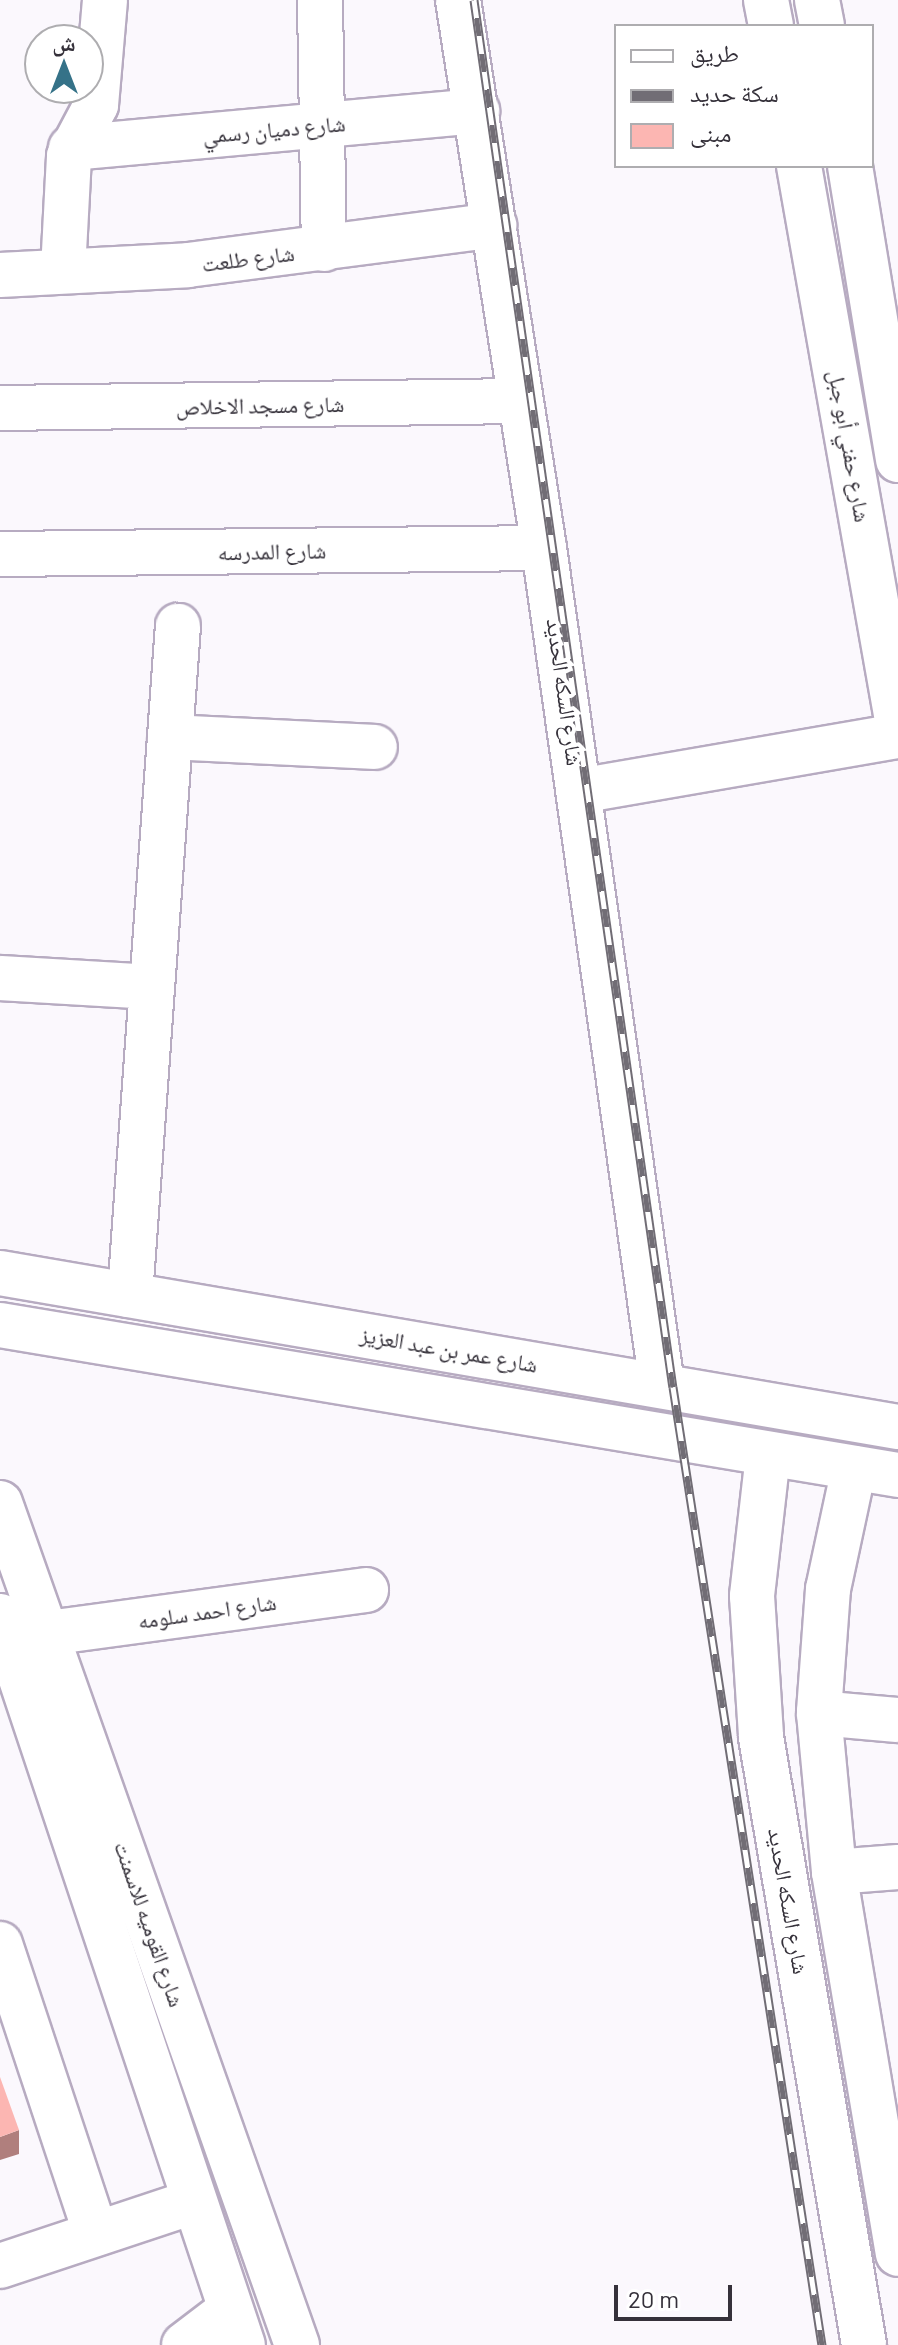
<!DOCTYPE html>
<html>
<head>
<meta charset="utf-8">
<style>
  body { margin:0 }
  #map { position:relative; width:898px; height:2345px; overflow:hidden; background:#fbf8fd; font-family:Barlow,"Noto Naskh Arabic",sans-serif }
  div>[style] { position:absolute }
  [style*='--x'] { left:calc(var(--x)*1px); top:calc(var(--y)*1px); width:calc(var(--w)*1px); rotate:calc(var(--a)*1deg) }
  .roads { filter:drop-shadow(2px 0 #b7abc1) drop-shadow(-2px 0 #b7abc1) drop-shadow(0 2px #b7abc1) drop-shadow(0 -2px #b7abc1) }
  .minor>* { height:44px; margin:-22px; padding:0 22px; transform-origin:22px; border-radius:22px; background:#fff }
  .major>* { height:44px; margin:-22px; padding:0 22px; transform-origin:22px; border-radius:22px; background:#fff }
  .rail>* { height:9px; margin-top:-4.5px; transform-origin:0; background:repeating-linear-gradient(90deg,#fff 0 18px,#716d75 0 36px); box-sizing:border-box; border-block:2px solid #716d75 }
  .shaded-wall>* { inset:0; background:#b07f7d }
  .building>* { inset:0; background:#fcb6b2 }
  span { translate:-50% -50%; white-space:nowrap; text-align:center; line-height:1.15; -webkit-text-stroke:8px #fff; paint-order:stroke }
  .street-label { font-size:22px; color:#35313a }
  .legend { position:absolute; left:614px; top:24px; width:260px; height:144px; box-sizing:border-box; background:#fff; border:2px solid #aeadb0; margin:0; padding:10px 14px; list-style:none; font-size:24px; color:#35313a }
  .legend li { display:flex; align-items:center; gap:16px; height:40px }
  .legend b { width:40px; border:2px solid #aeadb0 }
  .north { position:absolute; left:24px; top:24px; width:80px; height:80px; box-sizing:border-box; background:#fff; border:2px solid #aeadb0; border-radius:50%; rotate:0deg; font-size:22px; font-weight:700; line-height:32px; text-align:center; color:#35313a }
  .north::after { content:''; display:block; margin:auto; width:28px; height:36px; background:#357288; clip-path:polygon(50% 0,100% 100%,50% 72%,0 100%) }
  .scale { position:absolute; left:614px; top:2285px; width:118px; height:36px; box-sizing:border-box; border:4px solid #35313a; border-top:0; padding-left:10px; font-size:24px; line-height:28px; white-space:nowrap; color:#35313a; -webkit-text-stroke:6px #fff; paint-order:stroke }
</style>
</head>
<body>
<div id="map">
  <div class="roads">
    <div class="minor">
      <i style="--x:320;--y:0;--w:249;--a:89.1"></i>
      <i style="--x:458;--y:0;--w:555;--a:81.08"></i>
      <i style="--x:544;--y:548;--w:845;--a:81.98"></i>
      <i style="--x:766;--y:0;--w:26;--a:79"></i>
      <i style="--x:817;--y:0;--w:26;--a:79"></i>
      <i style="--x:71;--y:148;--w:408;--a:-5.2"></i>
      <i style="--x:799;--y:166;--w:569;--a:79.97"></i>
      <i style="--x:850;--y:166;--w:298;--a:80.7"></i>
      <i style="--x:63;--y:271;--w:115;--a:-87"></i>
      <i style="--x:69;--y:156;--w:58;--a:-62.1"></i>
      <i style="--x:96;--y:105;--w:105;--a:-85.1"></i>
      <i style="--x:0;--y:275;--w:188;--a:-3"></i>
      <i style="--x:188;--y:265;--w:309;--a:-7.4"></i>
      <i style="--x:0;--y:408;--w:520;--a:-0.77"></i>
      <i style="--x:0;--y:554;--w:544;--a:-0.63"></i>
      <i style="--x:170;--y:737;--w:205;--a:2.8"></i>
      <i style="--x:579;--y:791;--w:324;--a:-9.8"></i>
      <i style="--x:0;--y:978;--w:152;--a:3.4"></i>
      <i style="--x:130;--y:1295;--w:671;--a:-85.9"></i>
      <i style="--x:768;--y:1455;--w:142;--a:96.5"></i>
      <i style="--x:752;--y:1596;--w:141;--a:86.3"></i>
      <i style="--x:761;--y:1737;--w:617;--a:80.38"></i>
      <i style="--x:854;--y:1468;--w:124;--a:102.1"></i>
      <i style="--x:828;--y:1589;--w:124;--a:94.2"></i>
      <i style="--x:819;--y:1713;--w:160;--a:84.6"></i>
      <i style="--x:834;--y:1872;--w:387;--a:80.5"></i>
      <i style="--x:10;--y:1630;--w:38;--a:5"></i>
      <i style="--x:48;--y:1633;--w:321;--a:-7.7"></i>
      <i style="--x:819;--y:1713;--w:79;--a:5.1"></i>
      <i style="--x:834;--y:1872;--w:64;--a:-4.5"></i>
      <i style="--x:0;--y:1944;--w:305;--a:71.7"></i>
      <i style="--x:0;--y:2266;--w:202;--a:-18.4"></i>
      <i style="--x:184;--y:2345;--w:58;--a:-37.3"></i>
    </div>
    <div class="major">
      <i style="--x:0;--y:1273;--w:911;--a:9.73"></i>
      <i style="--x:0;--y:1325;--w:910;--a:9.48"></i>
      <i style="--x:0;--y:1503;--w:893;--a:70.57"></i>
      <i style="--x:0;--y:1616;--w:768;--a:71.57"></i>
    </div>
  </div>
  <div class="rail">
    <i style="--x:474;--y:0;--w:1401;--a:81.84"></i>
    <i style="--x:673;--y:1387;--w:970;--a:81.16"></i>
  </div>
  <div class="shaded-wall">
    <i style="clip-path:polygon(19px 2130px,19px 2154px,0 2160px,0 2137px)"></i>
  </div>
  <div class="building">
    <i style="clip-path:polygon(0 2077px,19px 2130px,0 2137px)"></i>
  </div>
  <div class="street-label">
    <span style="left:274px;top:129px;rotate:-5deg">شارع دميان رسمي</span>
    <span style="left:248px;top:258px;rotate:-7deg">شارع طلعت</span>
    <span style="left:260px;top:405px;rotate:-1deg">شارع مسجد الاخلاص</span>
    <span style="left:850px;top:446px;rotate:80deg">شارع حفني أبو جبل</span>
    <span style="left:272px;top:551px;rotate:-1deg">شارع المدرسه</span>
    <span style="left:565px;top:692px;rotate:82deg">شارع السكه الحديد</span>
    <span style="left:449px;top:1349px;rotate:10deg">شارع عمر بن عبد العزيز</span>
    <span style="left:207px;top:1611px;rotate:-8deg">شارع احمد سلومه</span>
    <span style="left:789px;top:1901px;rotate:80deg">شارع السكه الحديد</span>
    <span style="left:150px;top:1924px;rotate:71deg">شارع القوميه للاسمنت</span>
  </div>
  <ul class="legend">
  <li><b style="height:10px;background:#fff"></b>طريق</li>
  <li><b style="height:10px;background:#716d75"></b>سكة حديد</li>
  <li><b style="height:22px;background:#fcb6b2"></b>مبنى</li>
  </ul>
  <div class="north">ش</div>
  <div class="scale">20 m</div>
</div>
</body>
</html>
